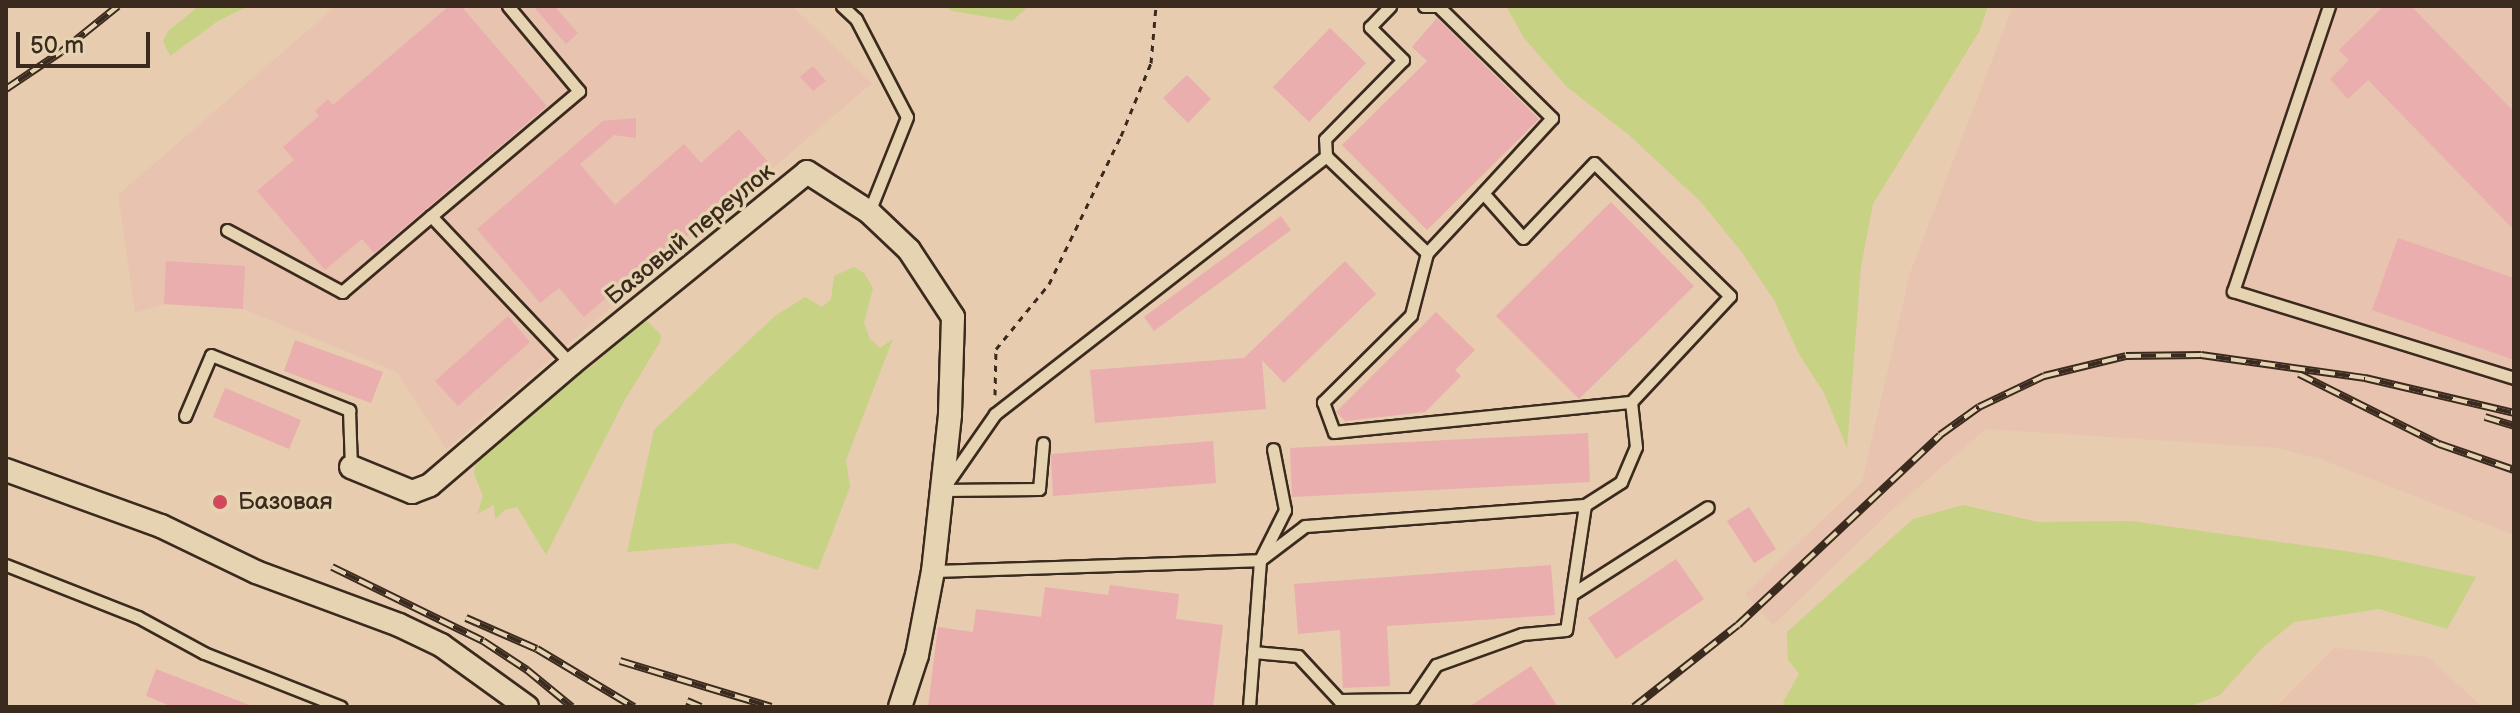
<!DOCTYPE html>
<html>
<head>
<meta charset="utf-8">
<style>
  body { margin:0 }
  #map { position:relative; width:2520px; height:713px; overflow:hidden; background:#e7ccb0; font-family:"Balsamiq Sans",sans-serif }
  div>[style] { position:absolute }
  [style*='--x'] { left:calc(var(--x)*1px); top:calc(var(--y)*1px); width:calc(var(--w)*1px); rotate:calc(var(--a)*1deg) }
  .built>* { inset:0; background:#e8c3af }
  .green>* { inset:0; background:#c7d285 }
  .building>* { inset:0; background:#e9aead }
  .path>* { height:3px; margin-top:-1.5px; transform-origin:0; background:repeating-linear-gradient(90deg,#3b2a1e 0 6px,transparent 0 12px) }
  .roads { filter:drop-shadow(2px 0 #3b2a1e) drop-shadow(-2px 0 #3b2a1e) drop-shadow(0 2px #3b2a1e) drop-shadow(0 -2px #3b2a1e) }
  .lane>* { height:11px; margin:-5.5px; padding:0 5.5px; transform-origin:5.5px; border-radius:5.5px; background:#e6d3b1 }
  .street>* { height:22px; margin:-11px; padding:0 11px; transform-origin:11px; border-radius:11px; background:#e6d3b1 }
  .rail>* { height:8px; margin-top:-4px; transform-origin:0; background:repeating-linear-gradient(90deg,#e6d3b1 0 15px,#3b2a1e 0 30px); box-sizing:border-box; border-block:2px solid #3b2a1e }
  .dots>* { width:22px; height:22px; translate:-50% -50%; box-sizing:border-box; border:4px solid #e6d3b1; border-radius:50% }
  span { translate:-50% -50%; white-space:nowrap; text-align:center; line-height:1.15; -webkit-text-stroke:7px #e6d3b1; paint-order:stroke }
  .street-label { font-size:24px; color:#3b2a1e }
  .poi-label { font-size:24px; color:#3b2a1e }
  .left { translate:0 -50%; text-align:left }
  .frame { position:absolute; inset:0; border:8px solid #3b2a1e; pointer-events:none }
  .scale { position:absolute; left:16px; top:32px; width:134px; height:36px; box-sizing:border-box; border:4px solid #3b2a1e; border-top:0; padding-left:10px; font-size:24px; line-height:28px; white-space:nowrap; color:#3b2a1e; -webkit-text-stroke:6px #e6d3b1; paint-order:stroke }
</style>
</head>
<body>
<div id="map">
  <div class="built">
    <i style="clip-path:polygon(336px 6px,792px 6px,872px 83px,446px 449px,397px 372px,243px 309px,164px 304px,135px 313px,118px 195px)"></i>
    <i style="clip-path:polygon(2013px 6px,2514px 6px,2514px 535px,2320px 459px,2278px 448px,1986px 429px,1893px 509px,1773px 625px,1745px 594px,1862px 482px,1910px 273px)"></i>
    <i style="clip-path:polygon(2334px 648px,2428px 657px,2482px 707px,2276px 707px)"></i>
  </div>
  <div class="green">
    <i style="clip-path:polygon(199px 6px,249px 6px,218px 21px,170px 56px,163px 41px,168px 31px)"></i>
    <i style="clip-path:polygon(944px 6px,1029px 6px,1012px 21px,952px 11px)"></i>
    <i style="clip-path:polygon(1506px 6px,1988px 6px,1980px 30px,1873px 204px,1861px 267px,1847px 448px,1824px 393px,1799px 354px,1774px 300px,1741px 251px,1700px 201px,1629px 135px,1567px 87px,1524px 38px)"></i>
    <i style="clip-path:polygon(854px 267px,864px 273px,873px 288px,864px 323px,870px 339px,880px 348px,893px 339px,846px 460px,850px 487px,818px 570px,733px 543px,627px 552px,654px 430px,775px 316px,805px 297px,822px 307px,831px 299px,834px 276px)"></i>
    <i style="clip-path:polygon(647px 321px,661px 335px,660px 342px,623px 403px,546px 555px,517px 507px,505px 510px,495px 519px,494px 505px,477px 514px,483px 496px,474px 474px,476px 456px,566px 383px,595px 364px,626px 333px)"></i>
    <i style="clip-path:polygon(1963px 505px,2038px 522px,2131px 521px,2372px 555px,2476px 577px,2447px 629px,2379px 609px,2294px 622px,2262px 648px,2220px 695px,2188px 707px,1786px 707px,1783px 702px,1799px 674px,1788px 660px,1787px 632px,1913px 519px)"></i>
  </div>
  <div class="building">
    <i style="clip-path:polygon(449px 6px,461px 6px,547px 106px,374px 253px,362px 239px,325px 270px,257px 191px,294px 160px,283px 147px,319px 116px,315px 111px,328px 99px,333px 105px)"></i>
    <i style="clip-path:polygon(533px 6px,554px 6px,578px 33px,566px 44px)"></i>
    <i style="clip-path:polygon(2384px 6px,2411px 6px,2514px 112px,2514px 230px,2368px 80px,2348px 99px,2330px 79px,2349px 60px,2339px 50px)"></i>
    <i style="clip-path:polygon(1437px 18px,1539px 119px,1427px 230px,1342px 145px,1427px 61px,1412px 47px)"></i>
    <i style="clip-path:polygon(1330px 28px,1366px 63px,1309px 122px,1273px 87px)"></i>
    <i style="clip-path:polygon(813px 66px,826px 81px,813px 91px,800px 77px)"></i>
    <i style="clip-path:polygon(1187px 75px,1211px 99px,1188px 123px,1163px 98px)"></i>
    <i style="clip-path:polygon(636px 118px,636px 138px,614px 135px,580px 164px,615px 205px,684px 144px,701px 163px,739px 129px,769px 163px,613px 302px,607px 297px,584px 317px,559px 288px,540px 303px,477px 229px,603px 121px)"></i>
    <i style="clip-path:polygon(1611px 202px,1694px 286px,1579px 399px,1496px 316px)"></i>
    <i style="clip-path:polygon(1281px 216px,1291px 230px,1154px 331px,1144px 317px)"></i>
    <i style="clip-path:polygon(2398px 238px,2514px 278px,2514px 360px,2372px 310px)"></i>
    <i style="clip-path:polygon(166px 261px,245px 266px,243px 309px,164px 304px)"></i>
    <i style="clip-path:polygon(1345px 261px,1376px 294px,1284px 383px,1262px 360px,1266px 409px,1095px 423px,1090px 370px,1244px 358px)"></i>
    <i style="clip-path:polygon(1436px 312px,1475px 350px,1455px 370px,1461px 376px,1425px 412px,1345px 421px,1336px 412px)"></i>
    <i style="clip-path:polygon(508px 316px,530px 342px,458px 406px,435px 381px)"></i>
    <i style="clip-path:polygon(295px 340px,383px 372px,371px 403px,284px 371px)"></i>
    <i style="clip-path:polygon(225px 388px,301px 420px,289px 449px,213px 417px)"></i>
    <i style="clip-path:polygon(1588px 433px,1590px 482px,1292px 497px,1290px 448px)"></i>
    <i style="clip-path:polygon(1213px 441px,1216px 483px,1053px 496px,1051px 454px)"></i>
    <i style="clip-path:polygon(1749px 507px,1776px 549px,1754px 563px,1727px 521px)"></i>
    <i style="clip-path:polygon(1676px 559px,1704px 599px,1616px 659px,1588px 618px)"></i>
    <i style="clip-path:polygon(1551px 565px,1555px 615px,1387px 626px,1390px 686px,1343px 688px,1340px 630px,1298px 634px,1294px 584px)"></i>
    <i style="clip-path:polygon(1110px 585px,1179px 594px,1176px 619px,1223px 625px,1213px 707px,928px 707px,938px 627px,973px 632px,976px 609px,1041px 617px,1045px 587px,1108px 595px)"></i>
    <i style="clip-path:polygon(1531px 666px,1558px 707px,1469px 707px)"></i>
    <i style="clip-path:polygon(156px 669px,252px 706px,251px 707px,173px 707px,146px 696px)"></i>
  </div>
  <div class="path">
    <i style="--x:995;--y:395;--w:46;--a:-88.8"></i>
    <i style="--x:996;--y:349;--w:84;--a:-50.8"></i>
    <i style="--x:1049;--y:284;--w:165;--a:-64.1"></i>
    <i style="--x:1121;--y:136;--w:79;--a:-67.7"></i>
    <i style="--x:1151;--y:63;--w:57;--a:-85"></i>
  </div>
  <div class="roads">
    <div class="lane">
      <i style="--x:508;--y:6;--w:111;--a:50.1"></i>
      <i style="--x:579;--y:91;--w:194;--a:139.8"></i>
      <i style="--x:431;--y:216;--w:204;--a:46.6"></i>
      <i style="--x:842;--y:6;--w:19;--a:43"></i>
      <i style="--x:856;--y:19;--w:110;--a:62.5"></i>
      <i style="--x:907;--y:117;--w:102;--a:111.8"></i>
      <i style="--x:1424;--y:6;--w:14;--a:0"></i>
      <i style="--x:1438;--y:6;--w:160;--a:44.5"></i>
      <i style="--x:1552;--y:118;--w:102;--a:132.6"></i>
      <i style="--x:2329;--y:6;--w:301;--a:108.6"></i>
      <i style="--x:2233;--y:291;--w:294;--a:17.2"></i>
      <i style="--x:1326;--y:156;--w:17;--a:-93"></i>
      <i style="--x:1325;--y:139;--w:111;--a:-45.4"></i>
      <i style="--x:1403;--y:60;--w:47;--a:-135"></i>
      <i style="--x:1370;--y:27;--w:29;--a:-46"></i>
      <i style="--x:227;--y:230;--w:131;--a:28.3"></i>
      <i style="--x:342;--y:292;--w:117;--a:-40.5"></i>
      <i style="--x:185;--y:416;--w:66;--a:-66.9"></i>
      <i style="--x:211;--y:355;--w:149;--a:21.7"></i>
      <i style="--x:349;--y:410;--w:57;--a:88"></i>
      <i style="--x:947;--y:483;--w:84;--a:-55.2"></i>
      <i style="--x:995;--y:414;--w:420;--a:-37.9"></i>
      <i style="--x:1326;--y:156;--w:140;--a:43.8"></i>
      <i style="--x:942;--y:490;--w:97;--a:-0.6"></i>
      <i style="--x:1039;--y:489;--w:46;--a:-85"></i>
      <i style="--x:1585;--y:505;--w:43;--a:-32.6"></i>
      <i style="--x:1621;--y:482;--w:38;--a:-67"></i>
      <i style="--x:1636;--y:447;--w:45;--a:-96.3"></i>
      <i style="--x:1631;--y:402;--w:145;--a:-47"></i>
      <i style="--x:1730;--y:296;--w:190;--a:-135.6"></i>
      <i style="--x:1594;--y:163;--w:103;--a:133.4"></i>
      <i style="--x:1523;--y:238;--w:60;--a:-131.6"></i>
      <i style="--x:1483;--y:193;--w:82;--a:133"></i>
      <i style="--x:1427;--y:253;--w:64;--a:104.5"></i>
      <i style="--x:1411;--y:315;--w:124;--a:135.3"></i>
      <i style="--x:1323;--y:402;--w:32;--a:70"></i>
      <i style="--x:1334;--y:432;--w:299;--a:-5.8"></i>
      <i style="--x:6;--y:565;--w:142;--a:21.5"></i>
      <i style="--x:138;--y:617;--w:75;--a:28.6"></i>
      <i style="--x:204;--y:653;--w:147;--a:21.5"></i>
      <i style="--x:933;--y:571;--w:327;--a:-1.9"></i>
      <i style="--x:1260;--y:560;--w:56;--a:-37.1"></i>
      <i style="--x:1305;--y:526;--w:281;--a:-4.3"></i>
      <i style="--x:1585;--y:505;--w:126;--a:98.6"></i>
      <i style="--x:1566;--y:630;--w:44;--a:174.8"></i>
      <i style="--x:1522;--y:634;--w:91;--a:160.2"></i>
      <i style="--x:1436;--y:665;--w:41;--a:124.1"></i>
      <i style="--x:1413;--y:699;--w:74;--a:179.2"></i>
      <i style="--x:1339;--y:700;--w:60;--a:-133"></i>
      <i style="--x:1298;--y:656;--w:45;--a:-174.9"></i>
      <i style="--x:1572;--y:594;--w:161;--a:-32.6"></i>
      <i style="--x:1249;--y:707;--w:147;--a:-85.7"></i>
      <i style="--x:1260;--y:560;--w:56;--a:-63.4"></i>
      <i style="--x:1285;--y:510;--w:62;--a:-101.1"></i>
    </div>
    <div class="street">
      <i style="--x:351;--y:467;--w:66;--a:22.3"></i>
      <i style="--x:412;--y:492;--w:19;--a:-21"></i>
      <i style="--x:430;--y:485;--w:186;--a:-40.6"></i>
      <i style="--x:571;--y:364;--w:304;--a:-39.1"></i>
      <i style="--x:807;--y:172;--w:74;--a:32.8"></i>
      <i style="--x:869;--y:212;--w:55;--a:43.5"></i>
      <i style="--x:909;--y:250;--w:80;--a:56.7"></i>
      <i style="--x:953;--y:317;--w:98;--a:91.8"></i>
      <i style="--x:950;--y:415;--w:157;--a:96.2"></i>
      <i style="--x:933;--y:571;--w:86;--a:100.8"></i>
      <i style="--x:917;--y:655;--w:55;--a:108.1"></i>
      <i style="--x:6;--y:470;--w:165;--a:19.9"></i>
      <i style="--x:161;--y:526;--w:106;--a:25.8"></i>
      <i style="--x:256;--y:572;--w:153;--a:20.3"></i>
      <i style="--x:399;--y:625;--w:47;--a:25.5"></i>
      <i style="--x:441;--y:645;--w:106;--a:35.8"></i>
    </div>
  </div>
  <div class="rail">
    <i style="--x:6;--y:89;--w:66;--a:-33.9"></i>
    <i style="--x:61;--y:52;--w:73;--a:-38.9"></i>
    <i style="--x:2299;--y:374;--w:157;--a:26.6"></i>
    <i style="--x:2439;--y:444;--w:79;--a:19.1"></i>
    <i style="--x:2485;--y:417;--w:30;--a:17"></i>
    <i style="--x:332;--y:567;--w:168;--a:26.1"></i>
    <i style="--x:483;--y:641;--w:53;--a:33.4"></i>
    <i style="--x:527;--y:670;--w:58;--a:39.4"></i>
    <i style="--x:466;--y:618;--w:77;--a:23.6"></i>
    <i style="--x:537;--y:649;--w:113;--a:30.9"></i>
    <i style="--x:620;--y:661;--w:158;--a:16.9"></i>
    <i style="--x:687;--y:701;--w:15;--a:23"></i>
    <i style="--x:1634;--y:707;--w:132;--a:-38.3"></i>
    <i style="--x:1738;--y:625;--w:277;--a:-43.2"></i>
    <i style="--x:1940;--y:435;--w:48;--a:-35.7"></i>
    <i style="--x:1979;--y:407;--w:72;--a:-25.5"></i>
    <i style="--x:2044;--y:376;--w:84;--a:-13.7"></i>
    <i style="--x:2126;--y:356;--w:75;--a:-0.8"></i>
    <i style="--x:2201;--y:355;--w:166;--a:8"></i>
    <i style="--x:2365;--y:378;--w:153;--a:13.2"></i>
  </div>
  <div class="dots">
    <i style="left:220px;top:502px;background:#d1495b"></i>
  </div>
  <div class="street-label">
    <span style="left:690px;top:234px;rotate:-39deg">Базовый переулок</span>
  </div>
  <div class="poi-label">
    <span class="left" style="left:238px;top:502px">Базовая</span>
  </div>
  <div class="frame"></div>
  <div class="scale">50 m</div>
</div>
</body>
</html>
